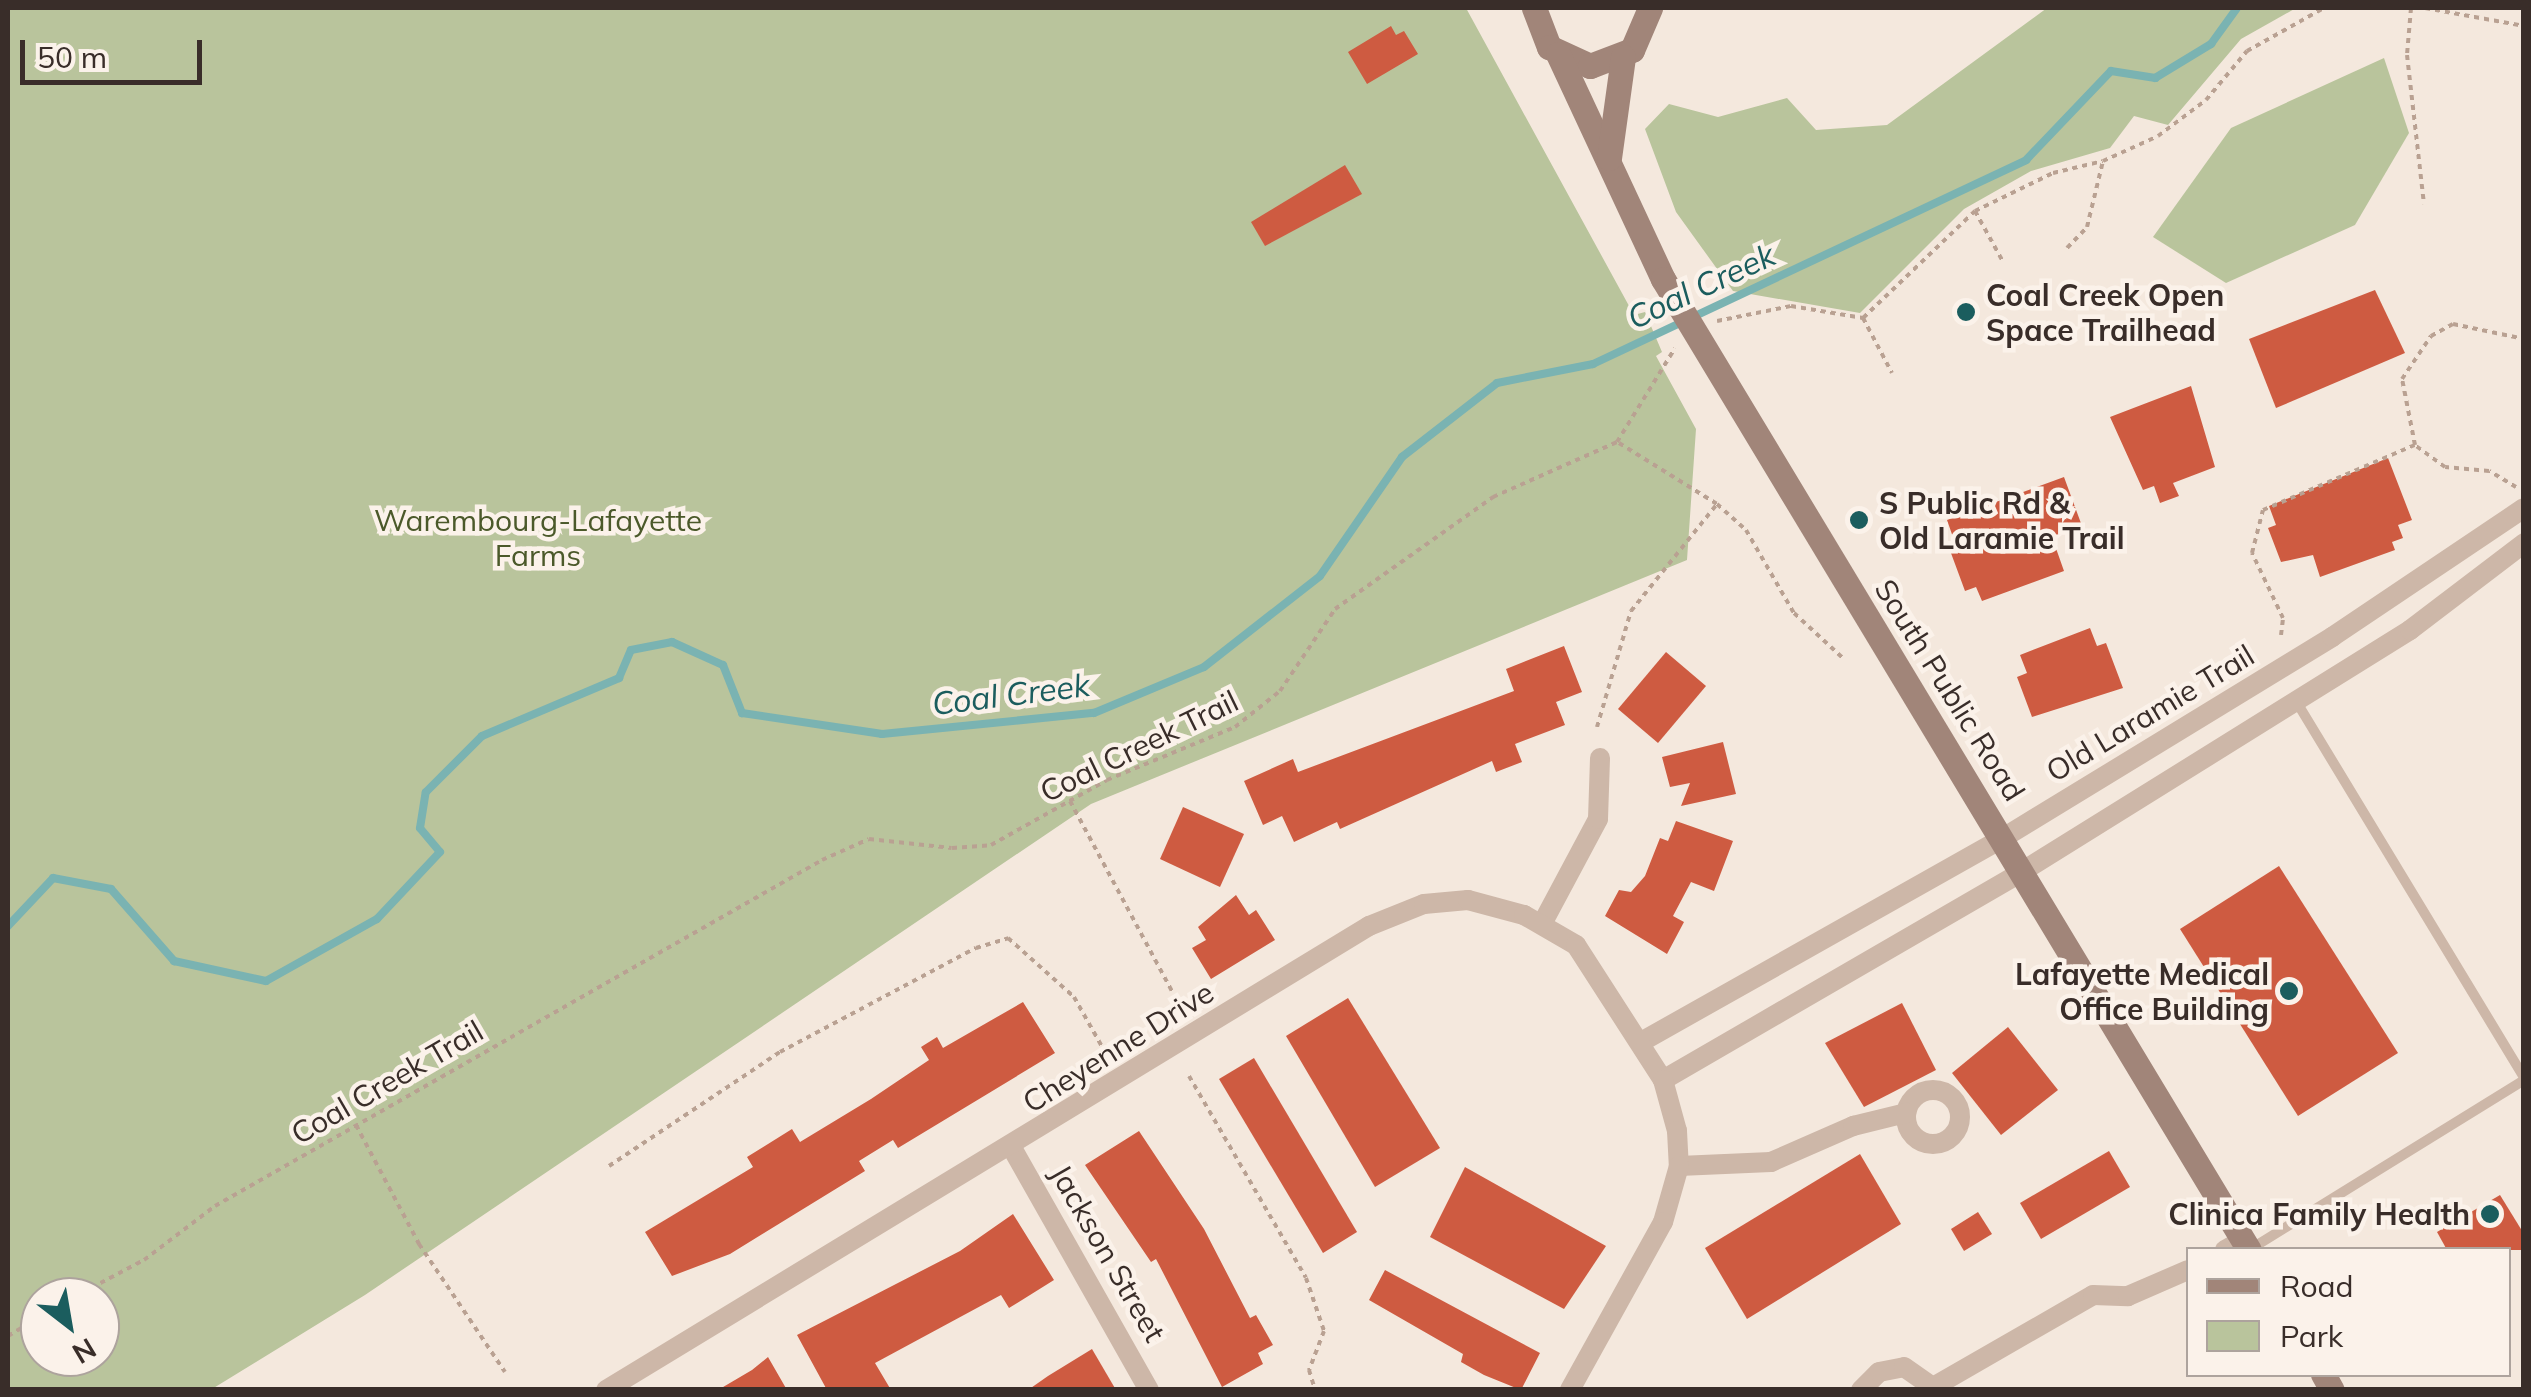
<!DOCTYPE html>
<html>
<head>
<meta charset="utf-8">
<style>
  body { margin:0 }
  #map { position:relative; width:2531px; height:1397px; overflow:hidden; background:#f4e8dd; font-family:Mulish,sans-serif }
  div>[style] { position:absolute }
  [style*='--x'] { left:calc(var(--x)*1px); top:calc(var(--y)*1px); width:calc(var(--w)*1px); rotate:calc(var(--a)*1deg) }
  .green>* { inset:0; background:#b9c49c }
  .stream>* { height:8px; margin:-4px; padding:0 4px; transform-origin:4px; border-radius:4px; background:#7ab3b2 }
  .building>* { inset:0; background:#ce5b41 }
  .path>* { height:4px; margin-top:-2px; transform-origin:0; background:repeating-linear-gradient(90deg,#b9a192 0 5px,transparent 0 10px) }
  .lane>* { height:10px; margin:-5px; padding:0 5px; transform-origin:5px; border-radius:5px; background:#cdb7a8 }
  .street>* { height:20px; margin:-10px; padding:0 10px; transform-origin:10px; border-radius:10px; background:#cdb7a8 }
  .street>.ring { margin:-10px; padding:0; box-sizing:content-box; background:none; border:20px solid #cdb7a8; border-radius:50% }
  .secondary>* { height:25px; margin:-12.5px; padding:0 12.5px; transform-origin:12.5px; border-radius:12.5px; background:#a18579 }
  .dots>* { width:28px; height:28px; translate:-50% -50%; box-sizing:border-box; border:5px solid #fbf2ea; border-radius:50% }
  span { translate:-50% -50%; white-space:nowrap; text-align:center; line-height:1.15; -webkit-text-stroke:9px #fbf2ea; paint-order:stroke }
  .poi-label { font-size:30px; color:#392d29; font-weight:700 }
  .left { translate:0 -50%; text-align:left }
  .right { translate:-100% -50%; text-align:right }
  .park-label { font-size:30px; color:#4b592a }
  .street-label { font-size:30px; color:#392d29 }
  .water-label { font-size:32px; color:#1b5d5e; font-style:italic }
  .frame { position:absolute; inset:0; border:10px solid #392d29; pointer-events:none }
  .legend { position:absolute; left:2186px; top:1247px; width:325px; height:130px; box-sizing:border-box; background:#fbf2ea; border:2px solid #ada39d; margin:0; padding:12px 18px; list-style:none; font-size:30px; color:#392d29 }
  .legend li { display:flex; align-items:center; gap:20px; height:50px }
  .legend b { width:50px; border:2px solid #ada39d }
  .north { position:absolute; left:20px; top:1277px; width:100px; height:100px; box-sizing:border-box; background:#fbf2ea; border:2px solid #ada39d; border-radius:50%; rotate:149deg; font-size:28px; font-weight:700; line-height:40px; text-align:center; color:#392d29 }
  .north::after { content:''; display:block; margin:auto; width:35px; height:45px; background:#1b5d5e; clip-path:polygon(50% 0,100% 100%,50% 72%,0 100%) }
  .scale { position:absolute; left:20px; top:40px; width:182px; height:45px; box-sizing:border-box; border:5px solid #392d29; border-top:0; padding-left:12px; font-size:30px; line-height:35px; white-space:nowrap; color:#392d29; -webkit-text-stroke:8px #fbf2ea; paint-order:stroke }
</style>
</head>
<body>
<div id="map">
  <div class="green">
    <i style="clip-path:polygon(evenodd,8px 8px,1466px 8px,1634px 315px,1645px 312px,1662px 352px,1656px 356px,1696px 429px,1687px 560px,1091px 804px,365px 1295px,212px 1389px,8px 1390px,8px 8px,40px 1297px,100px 1297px,100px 1357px,40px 1357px,40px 1297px)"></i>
    <i style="clip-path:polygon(2047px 8px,2296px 8px,2241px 39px,2168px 125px,2134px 116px,2110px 148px,2031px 171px,1964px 209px,1860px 313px,1733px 291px,1676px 212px,1645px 129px,1669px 104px,1718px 117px,1787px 98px,1816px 130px,1887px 125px)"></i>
    <i style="clip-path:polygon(2384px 58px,2409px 133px,2355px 225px,2226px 283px,2153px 237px,2231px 128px)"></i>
  </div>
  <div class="stream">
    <i style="--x:8;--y:926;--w:66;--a:-46.8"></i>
    <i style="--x:53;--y:878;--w:59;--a:10.7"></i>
    <i style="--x:111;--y:889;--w:96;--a:48.8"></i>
    <i style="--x:174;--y:961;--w:94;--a:12.3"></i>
    <i style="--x:266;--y:981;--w:127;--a:-29.2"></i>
    <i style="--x:377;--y:919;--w:92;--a:-46.8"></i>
    <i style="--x:440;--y:852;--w:31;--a:-130"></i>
    <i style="--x:420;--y:828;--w:36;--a:-81"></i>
    <i style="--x:426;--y:792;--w:79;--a:-45"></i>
    <i style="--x:482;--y:736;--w:149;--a:-22.9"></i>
    <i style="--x:619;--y:678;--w:30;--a:-67"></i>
    <i style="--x:631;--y:650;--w:42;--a:-11"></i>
    <i style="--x:672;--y:642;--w:56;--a:24.3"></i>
    <i style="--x:723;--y:665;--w:52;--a:68.4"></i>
    <i style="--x:742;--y:713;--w:142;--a:8.5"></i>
    <i style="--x:882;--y:734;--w:213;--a:-5.7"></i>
    <i style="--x:1094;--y:713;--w:119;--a:-22.7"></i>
    <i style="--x:1204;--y:667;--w:147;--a:-38.1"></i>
    <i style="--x:1320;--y:576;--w:145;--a:-55.4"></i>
    <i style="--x:1402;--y:457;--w:120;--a:-37.9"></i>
    <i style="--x:1497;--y:383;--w:98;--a:-11.2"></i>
    <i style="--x:1593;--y:364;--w:479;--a:-25.2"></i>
    <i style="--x:2026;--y:160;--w:123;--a:-46.3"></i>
    <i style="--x:2111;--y:71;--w:45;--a:9"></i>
    <i style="--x:2155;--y:78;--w:66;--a:-31.3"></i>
    <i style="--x:2211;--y:44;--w:44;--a:-54.2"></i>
  </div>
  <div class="building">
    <i style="clip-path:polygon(1391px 26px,1396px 35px,1404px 31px,1418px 54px,1367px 84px,1348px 52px)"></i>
    <i style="clip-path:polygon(1345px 165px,1362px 194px,1265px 246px,1251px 222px)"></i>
    <i style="clip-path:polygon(2375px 290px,2405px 353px,2276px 408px,2249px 339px)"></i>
    <i style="clip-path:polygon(2191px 386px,2215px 467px,2173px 483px,2179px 496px,2160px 503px,2154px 486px,2143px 490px,2110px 417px)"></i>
    <i style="clip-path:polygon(2388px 458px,2412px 520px,2398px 525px,2403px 538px,2392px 542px,2395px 550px,2320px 577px,2313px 555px,2281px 562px,2268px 528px,2276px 525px,2269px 506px)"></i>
    <i style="clip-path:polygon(2064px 477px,2082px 526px,2052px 537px,2064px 571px,1982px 601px,1976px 587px,1965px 591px,1948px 545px,1955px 543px,1947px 520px)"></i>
    <i style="clip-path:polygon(2090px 628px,2097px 646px,2106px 643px,2123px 688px,2032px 717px,2017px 677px,2027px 673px,2020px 655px)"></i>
    <i style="clip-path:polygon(1564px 646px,1582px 692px,1556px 702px,1565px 725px,1515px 744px,1522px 762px,1496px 772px,1492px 761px,1340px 829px,1337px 822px,1294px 842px,1282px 816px,1263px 825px,1244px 781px,1293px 759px,1298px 772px,1514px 691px,1506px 669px)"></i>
    <i style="clip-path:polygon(1666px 652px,1706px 686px,1658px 743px,1618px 709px)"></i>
    <i style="clip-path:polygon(1723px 742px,1736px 794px,1681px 806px,1690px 783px,1670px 787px,1662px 757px)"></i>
    <i style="clip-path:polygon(1183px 807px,1244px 834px,1220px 887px,1160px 859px)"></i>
    <i style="clip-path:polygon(1676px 821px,1733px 841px,1714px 891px,1691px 882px,1673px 916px,1684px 922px,1667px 954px,1605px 916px,1619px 890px,1631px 892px,1645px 876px,1660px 838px,1668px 841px)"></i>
    <i style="clip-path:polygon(2279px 866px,2398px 1053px,2298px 1116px,2180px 929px)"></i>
    <i style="clip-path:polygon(1236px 895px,1249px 915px,1256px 910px,1275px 940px,1211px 979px,1192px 948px,1206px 940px,1198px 927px)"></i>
    <i style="clip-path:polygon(1348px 998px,1440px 1148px,1375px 1187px,1286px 1036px)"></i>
    <i style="clip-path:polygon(1023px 1002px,1055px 1053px,898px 1148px,893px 1140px,859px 1161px,865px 1171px,730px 1254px,672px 1276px,645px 1232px,753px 1167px,747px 1157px,792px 1129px,800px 1142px,871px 1099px,929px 1060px,921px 1047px,937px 1037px,943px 1048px)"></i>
    <i style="clip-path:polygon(1902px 1003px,1936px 1070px,1864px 1107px,1825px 1043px)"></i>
    <i style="clip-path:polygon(2008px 1027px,2058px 1090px,2001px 1135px,1952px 1073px)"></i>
    <i style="clip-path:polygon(1254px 1058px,1357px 1232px,1323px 1253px,1219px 1079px)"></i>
    <i style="clip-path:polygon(1139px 1131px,1204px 1229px,1250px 1318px,1256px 1315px,1273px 1345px,1258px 1353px,1263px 1364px,1222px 1387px,1156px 1259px,1151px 1262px,1085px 1165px)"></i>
    <i style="clip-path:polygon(2109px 1151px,2130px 1187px,2041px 1239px,2020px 1203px)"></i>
    <i style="clip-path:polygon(1860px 1154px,1901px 1224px,1747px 1319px,1705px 1248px)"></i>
    <i style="clip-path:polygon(1465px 1167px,1606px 1246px,1564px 1309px,1430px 1237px)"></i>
    <i style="clip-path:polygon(2500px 1195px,2524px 1234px,2524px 1250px,2447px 1250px,2437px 1232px)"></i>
    <i style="clip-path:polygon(1978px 1212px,1992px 1234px,1964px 1251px,1951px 1229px)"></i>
    <i style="clip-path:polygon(1013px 1214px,1054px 1280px,1009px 1308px,1001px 1295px,875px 1363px,891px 1390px,827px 1390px,797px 1335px,960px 1251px)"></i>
    <i style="clip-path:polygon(1385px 1270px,1540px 1353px,1521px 1390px,1484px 1375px,1461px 1362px,1463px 1354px,1369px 1300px)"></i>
    <i style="clip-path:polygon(1092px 1349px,1116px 1390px,1028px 1390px,1048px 1376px)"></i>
    <i style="clip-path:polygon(768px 1357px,787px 1390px,718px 1390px,752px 1370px)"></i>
  </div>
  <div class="path">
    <i style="--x:2411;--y:8;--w:47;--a:94.9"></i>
    <i style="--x:2407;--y:55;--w:150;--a:83.5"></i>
    <i style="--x:2425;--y:8;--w:101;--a:10.3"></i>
    <i style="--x:1975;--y:211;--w:56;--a:61.1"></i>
    <i style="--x:2067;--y:248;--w:29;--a:-46"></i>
    <i style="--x:2087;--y:227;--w:68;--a:-76.4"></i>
    <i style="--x:1863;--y:318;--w:62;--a:62.2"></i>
    <i style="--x:1717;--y:321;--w:76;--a:-11.5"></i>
    <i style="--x:1791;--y:306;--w:73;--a:9.5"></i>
    <i style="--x:1863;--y:318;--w:155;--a:-43.7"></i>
    <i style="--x:1975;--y:211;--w:87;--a:-26"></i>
    <i style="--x:2053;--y:173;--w:51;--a:-13.5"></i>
    <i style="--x:2103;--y:161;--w:60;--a:-24.4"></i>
    <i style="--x:2158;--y:136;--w:60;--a:-36.9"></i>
    <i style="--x:2206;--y:100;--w:64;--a:-50.1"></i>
    <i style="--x:2247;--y:51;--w:88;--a:-29.2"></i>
    <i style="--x:1619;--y:443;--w:115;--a:31.9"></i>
    <i style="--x:1717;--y:504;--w:39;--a:42"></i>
    <i style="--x:1746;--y:530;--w:96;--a:60"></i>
    <i style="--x:1794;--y:613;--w:69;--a:42.7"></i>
    <i style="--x:2516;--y:487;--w:31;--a:-149"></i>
    <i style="--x:2489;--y:471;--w:44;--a:-174.8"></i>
    <i style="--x:2445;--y:467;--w:37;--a:-144"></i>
    <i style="--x:2415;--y:445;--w:67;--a:-101.1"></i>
    <i style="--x:2402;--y:379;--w:52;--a:-56"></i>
    <i style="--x:2431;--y:336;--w:25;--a:-29"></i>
    <i style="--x:2453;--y:324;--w:73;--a:11.9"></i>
    <i style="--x:2281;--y:635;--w:17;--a:-83"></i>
    <i style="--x:2283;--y:618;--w:72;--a:-115.5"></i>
    <i style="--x:2252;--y:553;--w:44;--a:-75.7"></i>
    <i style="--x:2263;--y:510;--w:165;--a:-23.2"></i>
    <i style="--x:1597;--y:727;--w:121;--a:-73.7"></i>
    <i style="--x:1631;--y:611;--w:137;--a:-51.2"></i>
    <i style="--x:1070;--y:801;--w:237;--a:61.8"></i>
    <i style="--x:1189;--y:1076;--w:233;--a:59.9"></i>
    <i style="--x:1306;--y:1278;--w:56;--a:71.2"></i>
    <i style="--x:1324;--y:1331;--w:42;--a:111"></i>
    <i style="--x:1309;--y:1370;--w:21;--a:73"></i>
    <i style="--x:356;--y:1125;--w:135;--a:62.1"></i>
    <i style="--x:419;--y:1244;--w:154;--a:56.1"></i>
    <i style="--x:609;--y:1166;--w:206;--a:-33.7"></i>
    <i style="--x:780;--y:1052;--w:222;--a:-28"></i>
    <i style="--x:976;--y:948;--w:34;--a:-17"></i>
    <i style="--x:1008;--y:938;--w:89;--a:41.8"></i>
    <i style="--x:1074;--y:997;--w:71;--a:60.6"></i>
    <i style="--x:74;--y:1297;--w:79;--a:-27.9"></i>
    <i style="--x:144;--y:1260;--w:89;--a:-37.3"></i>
    <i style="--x:215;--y:1206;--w:699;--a:-29.68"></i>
    <i style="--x:822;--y:860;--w:51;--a:-24.1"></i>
    <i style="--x:869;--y:839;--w:83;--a:6.2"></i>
    <i style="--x:952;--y:848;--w:39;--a:-4"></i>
    <i style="--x:991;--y:845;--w:133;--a:-29.3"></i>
    <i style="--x:1107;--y:780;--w:139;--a:-22.5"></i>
    <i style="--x:1235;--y:727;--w:58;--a:-38.7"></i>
    <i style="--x:1280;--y:691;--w:99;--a:-56.1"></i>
    <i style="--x:1335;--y:609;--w:194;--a:-35.3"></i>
    <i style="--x:1493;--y:497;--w:136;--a:-23.9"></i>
    <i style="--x:1617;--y:442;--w:110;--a:-58.3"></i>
    <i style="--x:8;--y:1336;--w:37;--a:-31"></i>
  </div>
  <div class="lane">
    <i style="--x:2296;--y:701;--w:441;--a:58.8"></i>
    <i style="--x:2249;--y:1250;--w:323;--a:-31.7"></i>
  </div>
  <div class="street">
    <i style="--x:1542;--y:924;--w:119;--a:-61.9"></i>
    <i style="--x:1598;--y:819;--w:61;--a:-88.1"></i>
    <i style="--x:1641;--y:1042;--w:416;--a:-29.4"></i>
    <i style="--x:2003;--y:838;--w:386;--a:-31.4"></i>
    <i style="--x:2332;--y:637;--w:231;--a:-33.9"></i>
    <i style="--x:1663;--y:1080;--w:416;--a:-30.1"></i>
    <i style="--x:2023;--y:871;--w:456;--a:-31.9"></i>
    <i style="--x:2410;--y:630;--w:143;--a:-37.3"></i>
    <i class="ring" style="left:1906px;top:1090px;width:34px;height:34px"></i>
    <i style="--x:1012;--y:1148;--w:278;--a:60.5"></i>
    <i style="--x:1679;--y:1166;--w:92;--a:-2.5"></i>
    <i style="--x:1771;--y:1162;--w:90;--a:-23.7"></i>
    <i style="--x:1853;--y:1126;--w:55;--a:-13.8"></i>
    <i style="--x:2225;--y:1250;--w:21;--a:-29"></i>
    <i style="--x:1935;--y:1386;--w:182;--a:-29.9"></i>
    <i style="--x:2093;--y:1295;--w:35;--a:2"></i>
    <i style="--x:2128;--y:1296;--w:65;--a:-23.4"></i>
    <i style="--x:606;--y:1390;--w:893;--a:-31.3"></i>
    <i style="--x:1369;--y:926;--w:59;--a:-21.8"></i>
    <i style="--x:1424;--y:904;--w:44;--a:-5.2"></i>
    <i style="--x:1468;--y:900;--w:58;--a:15"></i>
    <i style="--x:1524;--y:915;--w:60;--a:30"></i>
    <i style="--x:1576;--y:945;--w:161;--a:57.2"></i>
    <i style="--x:1663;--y:1080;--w:53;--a:74.6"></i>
    <i style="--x:1677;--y:1131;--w:35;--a:87"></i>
    <i style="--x:1679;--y:1166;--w:58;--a:105.9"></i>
    <i style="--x:1663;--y:1222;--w:192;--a:119"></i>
    <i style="--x:1861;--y:1390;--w:25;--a:-45"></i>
    <i style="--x:1879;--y:1372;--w:25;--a:-11"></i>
    <i style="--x:1904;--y:1367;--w:40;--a:34.9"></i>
  </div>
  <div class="secondary">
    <i style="--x:1534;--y:8;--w:42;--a:69"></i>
    <i style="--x:1549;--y:47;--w:45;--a:24.9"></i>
    <i style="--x:1590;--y:66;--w:45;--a:-20.9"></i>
    <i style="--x:1632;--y:50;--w:46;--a:-66.8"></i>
    <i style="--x:1558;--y:54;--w:248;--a:65"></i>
    <i style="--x:1663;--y:279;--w:1134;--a:58.89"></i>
    <i style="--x:1609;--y:158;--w:102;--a:-82.1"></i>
    <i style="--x:2323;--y:1374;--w:18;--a:61"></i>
  </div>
  <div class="dots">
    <i style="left:1966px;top:312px;background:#1b5d5e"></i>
    <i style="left:1859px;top:520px;background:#1b5d5e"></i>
    <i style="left:2289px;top:991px;background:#1b5d5e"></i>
    <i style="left:2490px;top:1214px;background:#1b5d5e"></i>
  </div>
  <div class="poi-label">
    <span class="left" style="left:1986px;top:312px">Coal Creek Open<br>Space Trailhead</span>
    <span class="left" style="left:1879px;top:520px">S Public Rd &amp;<br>Old Laramie Trail</span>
    <span class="right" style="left:2269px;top:991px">Lafayette Medical<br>Office Building</span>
    <span class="right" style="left:2470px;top:1214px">Clinica Family Health</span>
  </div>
  <div class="park-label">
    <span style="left:538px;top:537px">Warembourg-Lafayette<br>Farms</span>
  </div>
  <div class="street-label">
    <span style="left:1950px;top:690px;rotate:58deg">South Public Road</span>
    <span style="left:2150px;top:713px;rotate:-31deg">Old Laramie Trail</span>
    <span style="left:1139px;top:746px;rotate:-26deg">Coal Creek Trail</span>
    <span style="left:1118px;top:1047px;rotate:-32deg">Cheyenne Drive</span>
    <span style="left:387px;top:1082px;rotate:-30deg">Coal Creek Trail</span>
    <span style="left:1108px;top:1253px;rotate:60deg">Jackson Street</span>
  </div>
  <div class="water-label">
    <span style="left:1701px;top:286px;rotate:-25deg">Coal Creek</span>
    <span style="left:1011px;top:694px;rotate:-7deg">Coal Creek</span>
  </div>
  <div class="frame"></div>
  <ul class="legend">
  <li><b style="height:12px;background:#a18579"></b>Road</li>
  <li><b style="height:28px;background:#b9c49c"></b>Park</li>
  </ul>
  <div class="north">N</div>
  <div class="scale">50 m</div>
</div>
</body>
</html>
